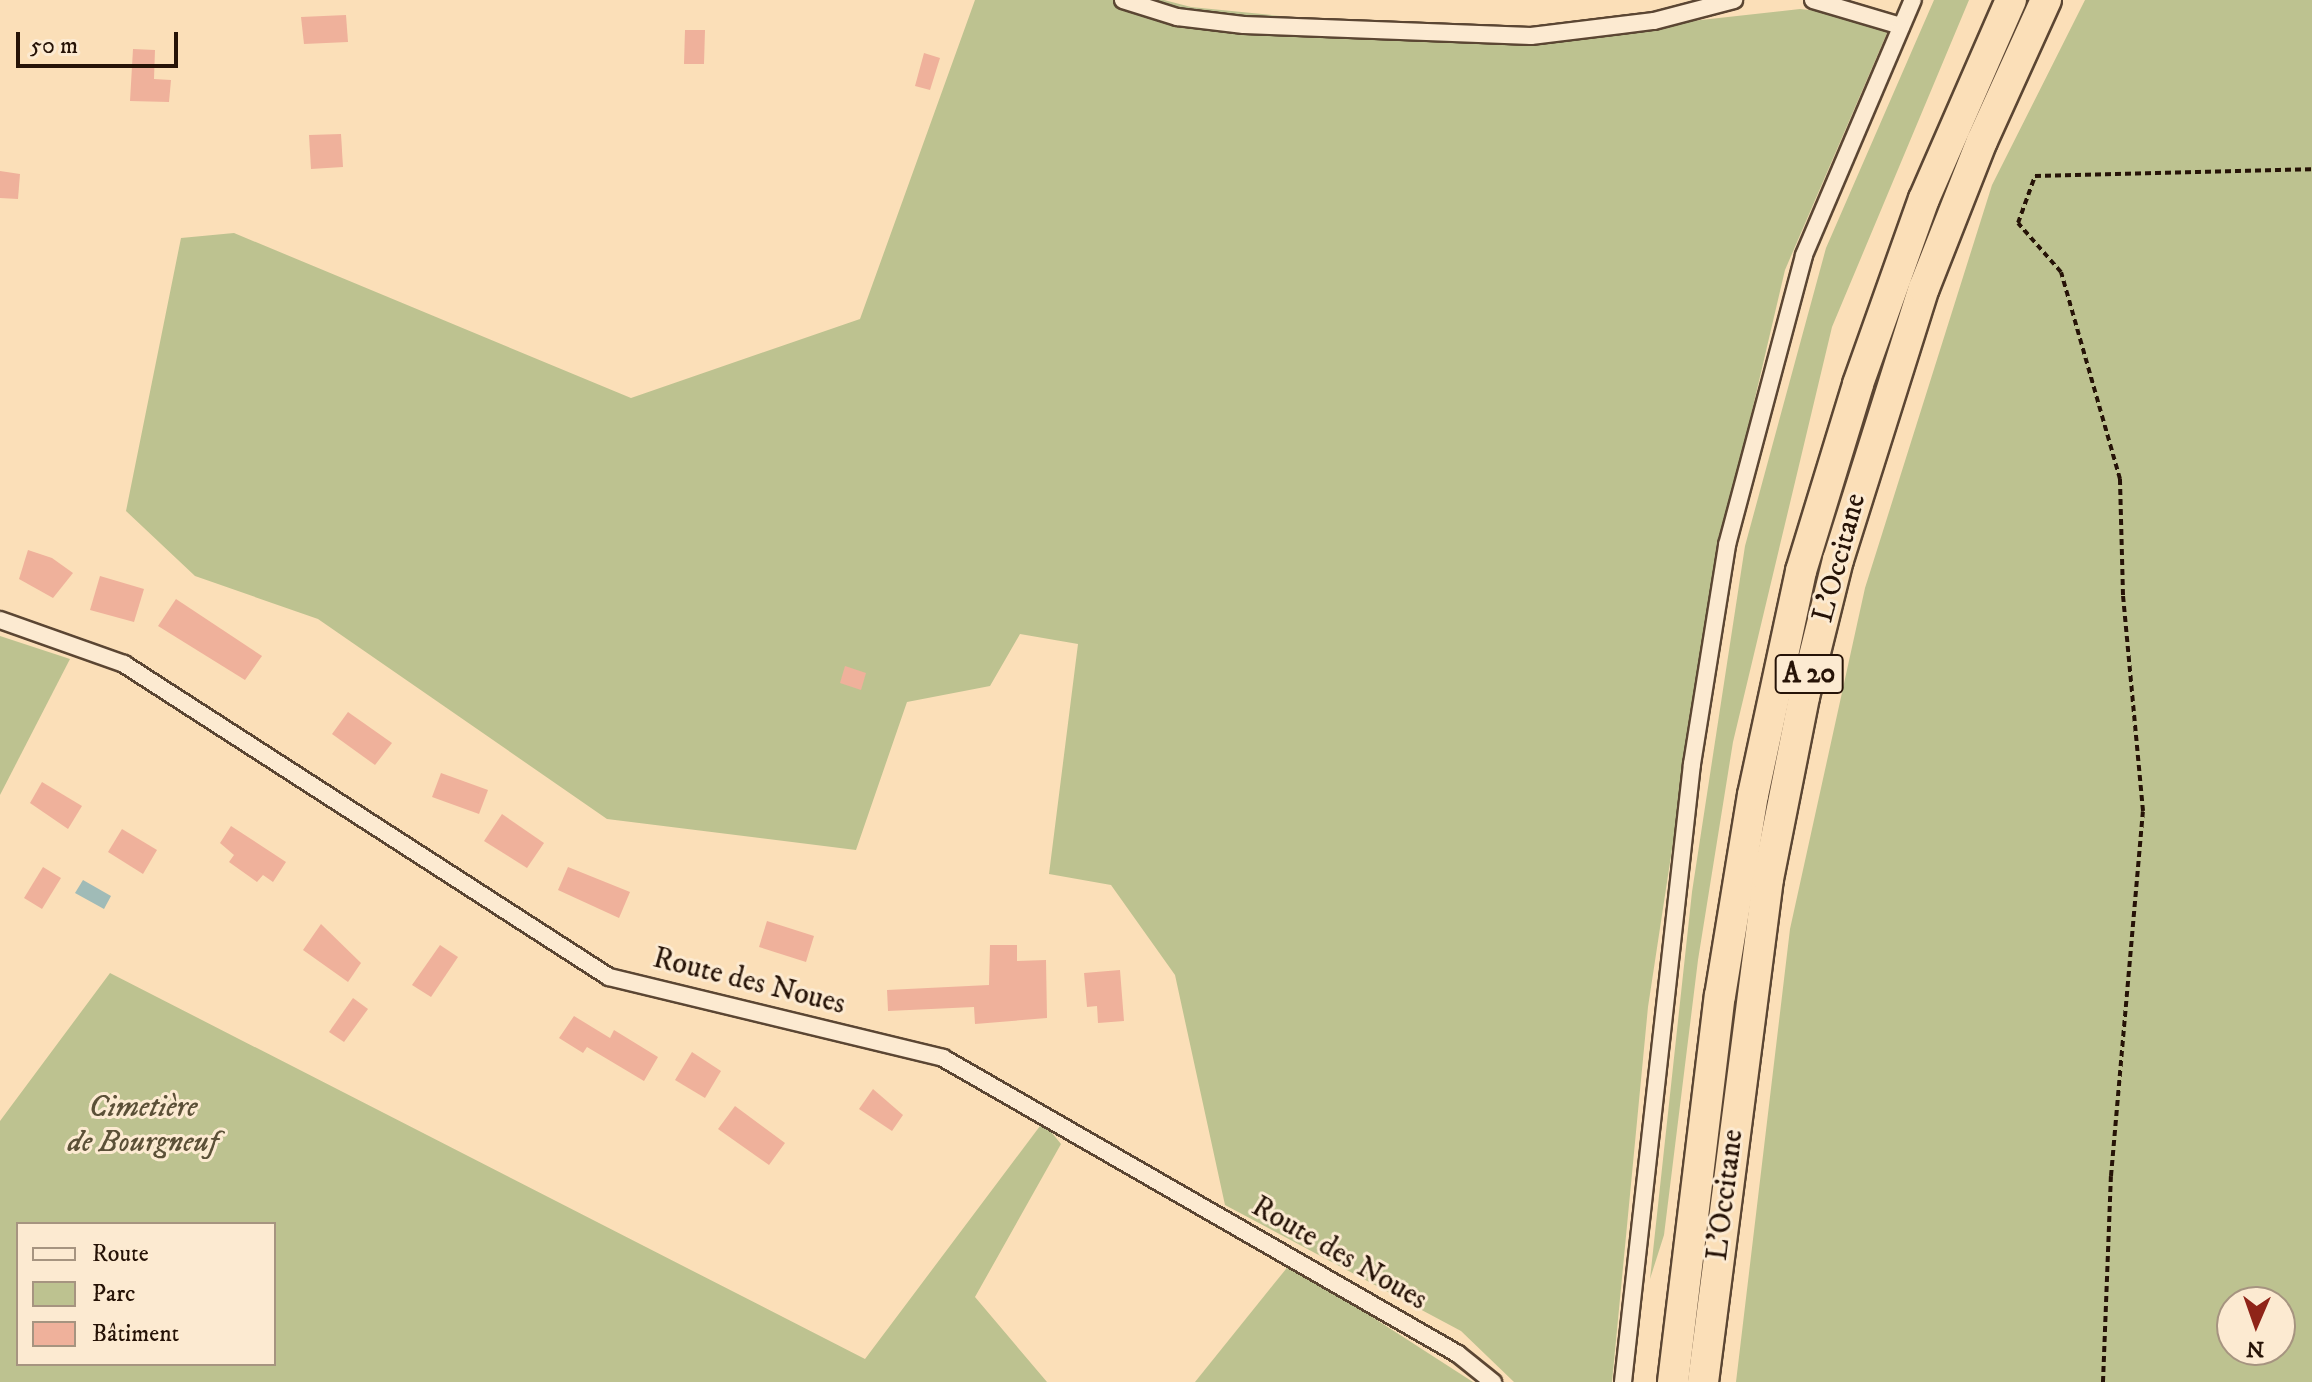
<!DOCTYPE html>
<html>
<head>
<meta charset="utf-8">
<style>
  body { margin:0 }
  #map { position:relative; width:2312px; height:1382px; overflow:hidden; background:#fbdfb8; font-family:"IM FELL DW Pica",serif }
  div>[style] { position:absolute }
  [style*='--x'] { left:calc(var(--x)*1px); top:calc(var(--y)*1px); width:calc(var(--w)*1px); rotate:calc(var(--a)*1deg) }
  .green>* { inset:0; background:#bdc290 }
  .water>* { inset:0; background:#a0bbb7 }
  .building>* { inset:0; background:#efb19b }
  .path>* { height:4px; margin-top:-2px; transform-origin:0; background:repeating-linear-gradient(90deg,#261307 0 6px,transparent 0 10px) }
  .roads { filter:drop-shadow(2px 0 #5b4633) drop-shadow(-2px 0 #5b4633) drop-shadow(0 2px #5b4633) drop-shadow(0 -2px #5b4633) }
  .street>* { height:16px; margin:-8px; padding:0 8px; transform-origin:8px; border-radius:8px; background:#fcead1 }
  .highway>* { height:30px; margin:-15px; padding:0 15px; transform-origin:15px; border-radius:15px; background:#fbdfb8 }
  span { translate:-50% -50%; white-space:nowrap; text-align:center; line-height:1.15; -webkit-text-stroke:6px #fcead1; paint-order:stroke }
  .shield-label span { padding:2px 6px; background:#fcead1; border:2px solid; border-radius:6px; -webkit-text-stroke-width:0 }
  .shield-label { font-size:28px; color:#261307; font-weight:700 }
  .street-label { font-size:30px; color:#261307 }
  .park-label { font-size:30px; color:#5b5037; font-style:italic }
  .legend { position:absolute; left:16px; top:1222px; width:260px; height:144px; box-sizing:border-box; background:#fcead1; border:2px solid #a69480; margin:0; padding:10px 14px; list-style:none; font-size:24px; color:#261307 }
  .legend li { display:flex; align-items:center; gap:16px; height:40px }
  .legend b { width:40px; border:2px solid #a69480 }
  .north { position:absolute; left:2216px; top:1286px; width:80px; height:80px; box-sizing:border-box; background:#fcead1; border:2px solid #a69480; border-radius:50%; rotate:182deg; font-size:22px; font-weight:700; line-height:32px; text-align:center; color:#261307 }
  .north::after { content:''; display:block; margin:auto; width:28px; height:36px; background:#8f2418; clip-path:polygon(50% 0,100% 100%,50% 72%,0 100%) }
  .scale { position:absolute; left:16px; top:32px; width:162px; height:36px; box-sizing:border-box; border:4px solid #261307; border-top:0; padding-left:10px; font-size:24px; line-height:28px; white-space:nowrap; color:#261307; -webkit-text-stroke:6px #fcead1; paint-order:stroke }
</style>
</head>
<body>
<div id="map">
  <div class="green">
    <i style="clip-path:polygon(975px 0,1164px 0,1191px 7px,1520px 40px,1800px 9px,1893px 19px,1785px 270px,1714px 573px,1648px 1007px,1612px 1382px,1514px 1382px,1461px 1331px,1225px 1205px,1175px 975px,1111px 885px,1049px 874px,1078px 644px,1020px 634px,990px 686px,907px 702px,856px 850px,607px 819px,318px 619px,195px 576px,126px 511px,181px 238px,234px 233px,631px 398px,860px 319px)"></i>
    <i style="clip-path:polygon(1934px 0,1969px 0,1832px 327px,1733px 742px,1698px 960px,1664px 1235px,1650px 1279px,1692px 892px,1745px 546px,1826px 248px)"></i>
    <i style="clip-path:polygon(evenodd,2085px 0,2312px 0,2312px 1382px,1736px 1382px,1790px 929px,1865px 588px,1992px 185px,2085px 0,2232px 1302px,2280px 1302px,2280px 1350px,2232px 1350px,2232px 1302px)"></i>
    <i style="clip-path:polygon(0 636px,70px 659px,0 795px)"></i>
    <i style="clip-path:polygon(evenodd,110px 973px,865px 1359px,1043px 1122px,1061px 1144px,975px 1297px,1047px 1382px,0 1382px,0 1121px,110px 973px,18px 1224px,274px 1224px,274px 1364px,18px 1364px,18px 1224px)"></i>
    <i style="clip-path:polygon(1290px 1264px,1473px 1382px,1195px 1382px)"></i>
  </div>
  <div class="water">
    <i style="clip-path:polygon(83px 880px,111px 896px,104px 909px,75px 893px)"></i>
  </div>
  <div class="building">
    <i style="clip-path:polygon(346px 15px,348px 42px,304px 44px,301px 17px)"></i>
    <i style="clip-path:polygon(685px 30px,705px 30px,704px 64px,684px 64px)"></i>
    <i style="clip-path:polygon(133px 49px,155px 50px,154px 79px,171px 80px,169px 102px,130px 101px)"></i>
    <i style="clip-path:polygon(924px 53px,940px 58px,930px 90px,915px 86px)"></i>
    <i style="clip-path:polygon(341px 134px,343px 167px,311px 169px,309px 135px)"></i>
    <i style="clip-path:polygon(0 171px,20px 174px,18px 199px,0 198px)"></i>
    <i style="clip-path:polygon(28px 550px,52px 558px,73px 573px,53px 598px,19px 579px)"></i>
    <i style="clip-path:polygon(100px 576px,144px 589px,134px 622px,90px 610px)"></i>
    <i style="clip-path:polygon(176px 599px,262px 656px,245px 680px,158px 626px)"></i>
    <i style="clip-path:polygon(845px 666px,866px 673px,861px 690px,840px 683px)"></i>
    <i style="clip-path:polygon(348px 712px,392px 743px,375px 765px,332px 734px)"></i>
    <i style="clip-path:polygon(441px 773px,488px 790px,479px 814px,432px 797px)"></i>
    <i style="clip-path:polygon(42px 782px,82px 806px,68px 829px,30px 803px)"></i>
    <i style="clip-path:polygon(502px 814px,544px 843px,527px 868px,484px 841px)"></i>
    <i style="clip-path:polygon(231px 826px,286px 862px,273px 882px,263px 875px,257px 882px,229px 862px,234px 855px,220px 843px)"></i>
    <i style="clip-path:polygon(122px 829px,157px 850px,143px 874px,108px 852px)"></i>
    <i style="clip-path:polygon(43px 867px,61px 878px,42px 909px,24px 898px)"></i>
    <i style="clip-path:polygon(568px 867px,630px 892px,619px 918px,558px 890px)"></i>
    <i style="clip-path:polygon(767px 921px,814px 936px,806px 962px,759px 947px)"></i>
    <i style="clip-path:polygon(321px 924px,361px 963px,348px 982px,303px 950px)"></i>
    <i style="clip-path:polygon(440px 945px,458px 957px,431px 997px,412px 985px)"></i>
    <i style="clip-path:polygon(990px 945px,1017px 945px,1017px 961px,1046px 960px,1047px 1018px,975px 1024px,974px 1007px,888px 1011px,887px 990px,989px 985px)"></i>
    <i style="clip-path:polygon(1120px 970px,1124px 1021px,1098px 1023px,1097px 1006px,1087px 1007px,1084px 973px)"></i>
    <i style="clip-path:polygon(353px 998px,368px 1009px,344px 1042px,329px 1032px)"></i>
    <i style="clip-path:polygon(574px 1016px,610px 1038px,614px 1030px,658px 1057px,644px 1081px,587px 1047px,583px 1053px,559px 1038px)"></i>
    <i style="clip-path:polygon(692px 1052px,721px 1071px,705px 1098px,675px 1080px)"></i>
    <i style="clip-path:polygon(873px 1089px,903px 1115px,892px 1131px,859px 1109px)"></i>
    <i style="clip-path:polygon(735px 1106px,785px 1143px,769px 1165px,718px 1129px)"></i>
  </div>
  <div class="path">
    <i style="--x:2103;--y:1382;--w:206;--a:-87.8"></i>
    <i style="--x:2111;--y:1176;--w:366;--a:-85"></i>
    <i style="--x:2143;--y:811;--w:217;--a:-95.3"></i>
    <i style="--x:2123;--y:595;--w:116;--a:-91.5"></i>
    <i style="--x:2120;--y:479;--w:215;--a:-105.9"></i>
    <i style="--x:2061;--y:272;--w:65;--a:-131.3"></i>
    <i style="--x:2018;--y:223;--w:50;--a:-70.1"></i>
    <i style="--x:2035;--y:176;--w:277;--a:-1.4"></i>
  </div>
  <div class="roads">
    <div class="street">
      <i style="--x:1123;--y:0;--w:57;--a:17.5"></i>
      <i style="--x:1177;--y:17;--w:67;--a:6.8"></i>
      <i style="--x:1244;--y:25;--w:287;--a:2.2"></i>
      <i style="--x:1531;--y:36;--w:124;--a:-7"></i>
      <i style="--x:1654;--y:21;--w:83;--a:-14.7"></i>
      <i style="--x:1813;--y:0;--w:92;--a:16.5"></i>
      <i style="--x:0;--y:620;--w:132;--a:19.5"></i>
      <i style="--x:124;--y:664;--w:577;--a:32.84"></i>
      <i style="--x:609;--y:977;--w:344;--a:13.6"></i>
      <i style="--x:943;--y:1058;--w:594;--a:29.89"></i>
      <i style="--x:1458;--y:1354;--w:45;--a:38.7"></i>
      <i style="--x:1623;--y:1382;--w:622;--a:-83.63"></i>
      <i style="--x:1692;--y:764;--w:222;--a:-80.9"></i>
      <i style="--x:1727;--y:545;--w:300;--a:-75.1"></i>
      <i style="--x:1804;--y:255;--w:277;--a:-66.9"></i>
    </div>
    <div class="highway">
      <i style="--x:1673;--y:1382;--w:389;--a:-83.1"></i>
      <i style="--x:1720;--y:996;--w:204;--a:-80.7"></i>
      <i style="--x:1753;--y:795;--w:229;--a:-77.9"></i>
      <i style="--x:1801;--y:571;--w:195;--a:-73"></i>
      <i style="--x:1858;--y:384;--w:196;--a:-70.4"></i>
      <i style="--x:1924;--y:199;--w:217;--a:-66.4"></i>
      <i style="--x:1703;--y:1382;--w:507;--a:-82.64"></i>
      <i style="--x:1768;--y:879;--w:186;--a:-78.8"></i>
      <i style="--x:1804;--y:697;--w:141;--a:-76.1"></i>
      <i style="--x:1838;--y:560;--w:285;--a:-72.5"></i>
      <i style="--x:1924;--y:288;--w:158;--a:-68.5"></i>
      <i style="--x:1982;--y:141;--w:155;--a:-65.6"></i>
    </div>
  </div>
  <div class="shield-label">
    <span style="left:1809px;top:674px">A 20</span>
  </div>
  <div class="street-label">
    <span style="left:1840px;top:558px;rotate:-75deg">L'Occitane</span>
    <span style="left:749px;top:982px;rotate:14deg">Route des Noues</span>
    <span style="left:1726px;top:1195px;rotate:-83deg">L'Occitane</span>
    <span style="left:1339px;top:1254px;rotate:30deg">Route des Noues</span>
  </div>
  <div class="park-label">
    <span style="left:143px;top:1125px">Cimetière<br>de Bourgneuf</span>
  </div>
  <ul class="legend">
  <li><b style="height:10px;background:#fcead1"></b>Route</li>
  <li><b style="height:22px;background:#bdc290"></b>Parc</li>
  <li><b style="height:22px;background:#efb19b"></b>Bâtiment</li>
  </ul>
  <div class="north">N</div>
  <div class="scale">50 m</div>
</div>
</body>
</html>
